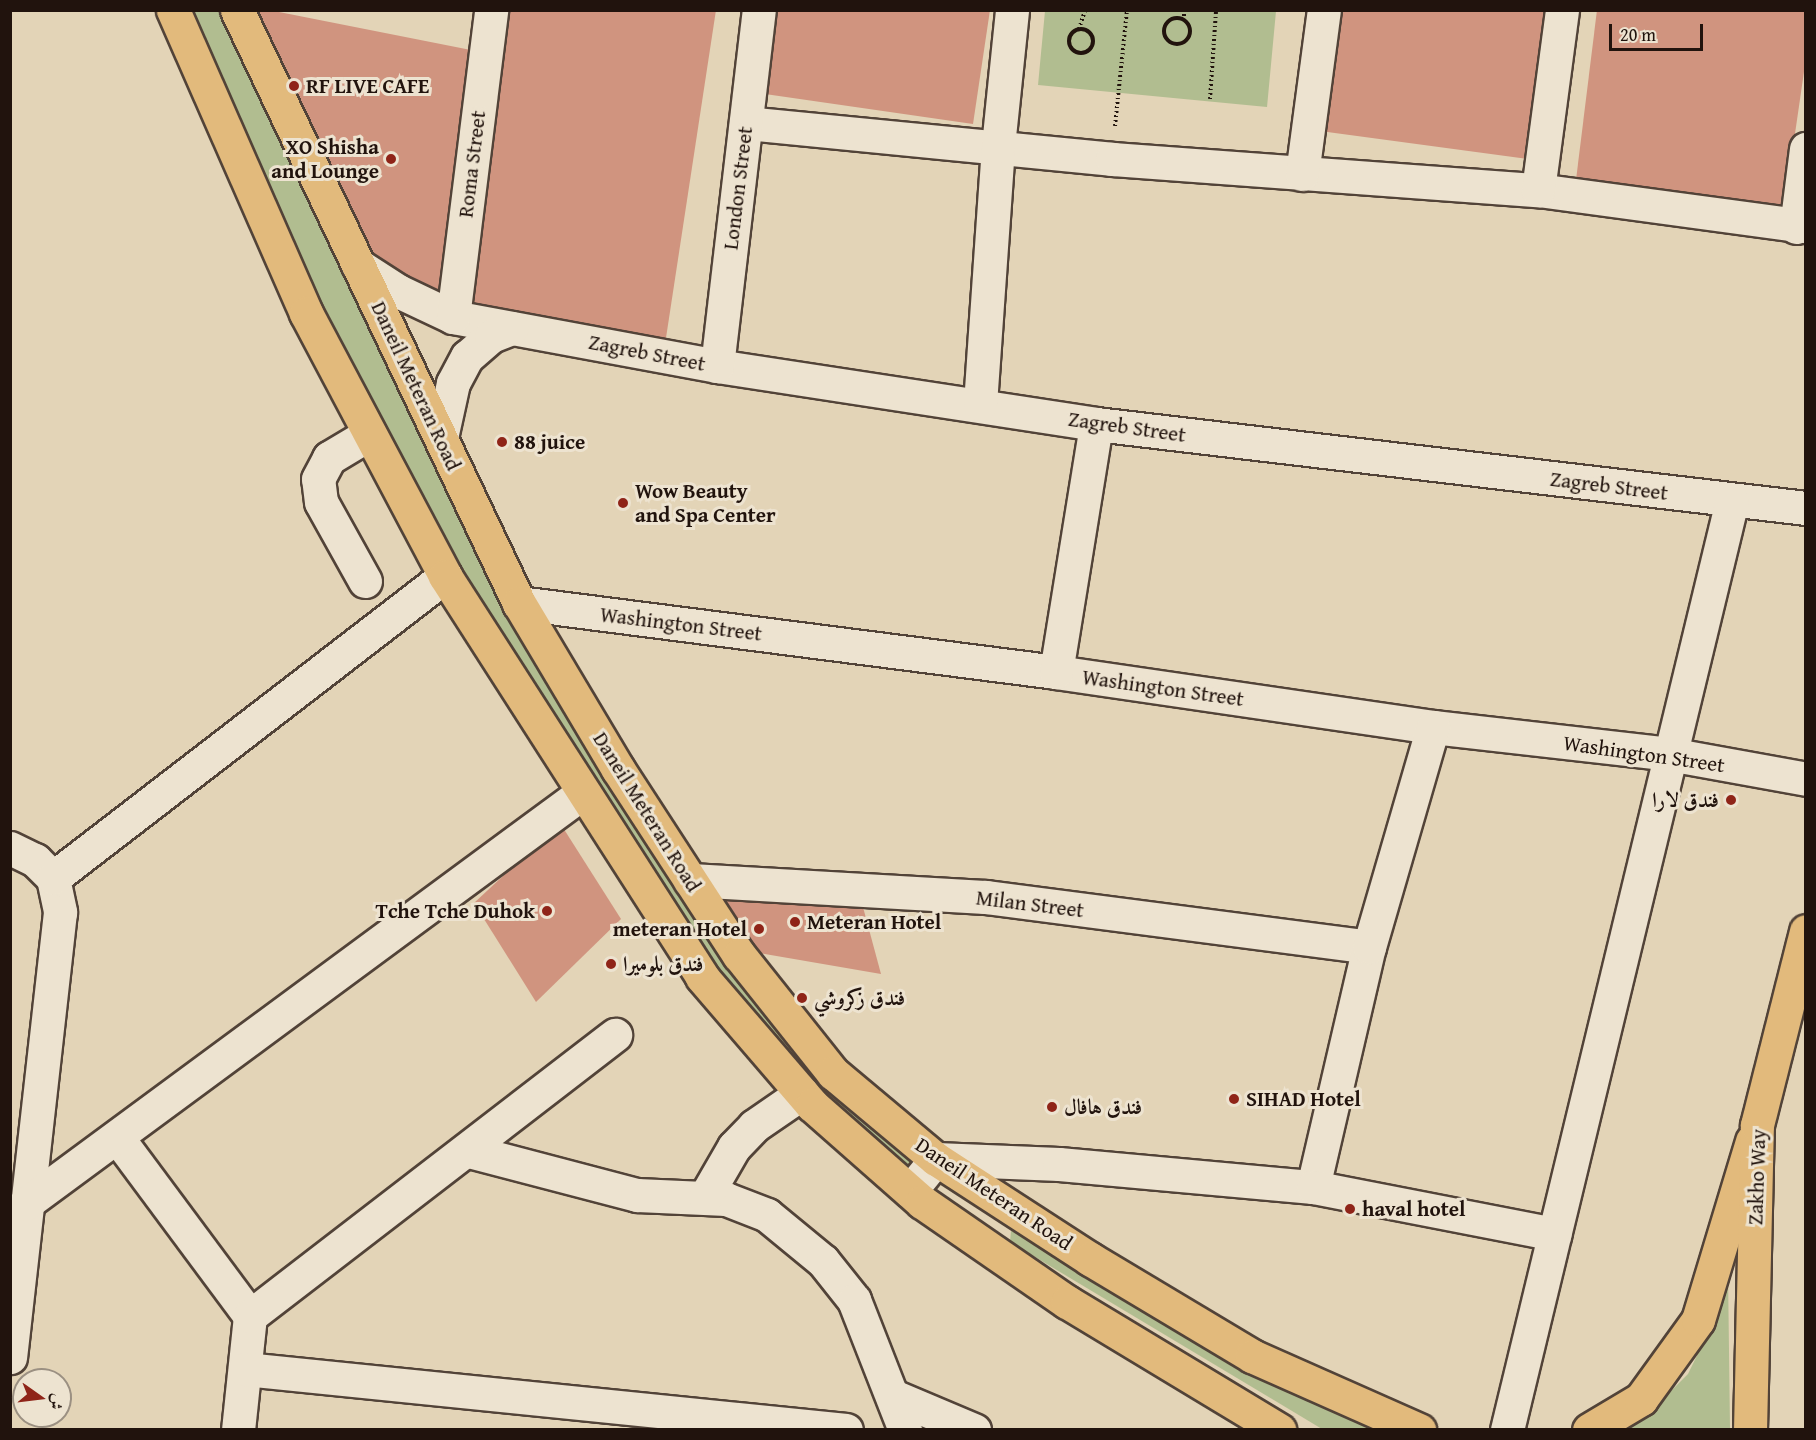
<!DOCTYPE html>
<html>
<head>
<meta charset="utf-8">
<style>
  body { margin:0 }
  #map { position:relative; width:1816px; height:1440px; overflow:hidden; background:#e3d4b7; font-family:"Gentium Book Plus",Amiri,serif }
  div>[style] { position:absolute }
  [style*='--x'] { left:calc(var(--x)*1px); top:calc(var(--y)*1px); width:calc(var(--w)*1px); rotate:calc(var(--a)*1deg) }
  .green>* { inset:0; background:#b1bd90 }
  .building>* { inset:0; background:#d0947f }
  .path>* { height:4px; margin-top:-2px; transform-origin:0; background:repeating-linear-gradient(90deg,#21130d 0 1.5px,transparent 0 4.5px) }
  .path>.ring { margin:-2px; padding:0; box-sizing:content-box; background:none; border:4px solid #21130d; border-radius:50% }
  .roads { filter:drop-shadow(2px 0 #524338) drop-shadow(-2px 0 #524338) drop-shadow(0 2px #524338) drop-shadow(0 -2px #524338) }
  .minor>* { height:33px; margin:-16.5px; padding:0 16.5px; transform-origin:16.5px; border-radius:16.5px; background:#ede3d0 }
  .major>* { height:33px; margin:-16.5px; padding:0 16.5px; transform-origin:16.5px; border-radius:16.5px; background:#e2ba7c }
  .highway>* { height:33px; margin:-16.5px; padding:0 16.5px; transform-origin:16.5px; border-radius:16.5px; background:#e2ba7c }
  .dots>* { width:16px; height:16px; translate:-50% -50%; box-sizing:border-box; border:3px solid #ede3d0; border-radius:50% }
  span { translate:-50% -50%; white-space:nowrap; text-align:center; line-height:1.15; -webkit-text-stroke:6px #ede3d0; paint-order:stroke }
  .poi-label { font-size:21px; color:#21130d; font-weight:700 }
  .left { translate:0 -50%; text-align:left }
  .right { translate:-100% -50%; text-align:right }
  .street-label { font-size:21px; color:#21130d }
  .frame { position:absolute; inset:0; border:12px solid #21130d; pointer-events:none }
  .north { position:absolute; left:12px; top:1368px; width:60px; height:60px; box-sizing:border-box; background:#ede3d0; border:2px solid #9b9082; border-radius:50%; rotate:104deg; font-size:16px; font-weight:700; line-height:24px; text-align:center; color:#21130d }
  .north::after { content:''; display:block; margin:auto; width:21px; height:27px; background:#8f2418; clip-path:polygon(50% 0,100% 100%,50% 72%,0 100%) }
  .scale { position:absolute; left:1609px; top:24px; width:94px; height:27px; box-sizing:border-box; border:3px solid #21130d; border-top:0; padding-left:8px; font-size:18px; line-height:21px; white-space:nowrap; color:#21130d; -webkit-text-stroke:4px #ede3d0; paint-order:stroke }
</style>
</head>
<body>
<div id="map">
  <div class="green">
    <i style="clip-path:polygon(179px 11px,232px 11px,435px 441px,742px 968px,930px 1160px,909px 1185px,742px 1017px,404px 491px)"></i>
    <i style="clip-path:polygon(1045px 11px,1276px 11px,1267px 107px,1038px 85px)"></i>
    <i style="clip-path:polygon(1011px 1231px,1033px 1239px,1373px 1429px,1322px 1429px,1010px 1242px)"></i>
    <i style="clip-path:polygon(1728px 1272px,1730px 1429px,1625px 1430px,1644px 1418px,1688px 1374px,1706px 1337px)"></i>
  </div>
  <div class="building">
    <i style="clip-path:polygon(242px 10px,269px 10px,486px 53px,455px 301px,358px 265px)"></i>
    <i style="clip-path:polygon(502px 10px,716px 10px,664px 351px,458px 314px)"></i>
    <i style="clip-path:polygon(777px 10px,990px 10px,973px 124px,765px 94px)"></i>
    <i style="clip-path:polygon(1334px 10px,1549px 10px,1527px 159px,1320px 131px)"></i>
    <i style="clip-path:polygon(1597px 10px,1806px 10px,1806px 58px,1783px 216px,1575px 188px)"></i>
    <i style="clip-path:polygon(560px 823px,621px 919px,536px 1002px,474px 903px)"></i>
    <i style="clip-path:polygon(704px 881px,860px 896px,881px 974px,735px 949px)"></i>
  </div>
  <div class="path">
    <i class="ring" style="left:1164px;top:18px;width:22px;height:22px"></i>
    <i style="--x:1184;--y:20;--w:10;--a:-90"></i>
    <i class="ring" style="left:1069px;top:29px;width:20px;height:20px"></i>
    <i style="--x:1079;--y:29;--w:20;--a:-72"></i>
    <i style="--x:1210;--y:99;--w:89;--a:-86.1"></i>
    <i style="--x:1115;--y:126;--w:117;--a:-84.1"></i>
  </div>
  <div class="roads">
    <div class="minor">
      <i style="--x:746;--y:123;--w:368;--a:5.6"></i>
      <i style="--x:1112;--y:159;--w:427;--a:4.2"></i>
      <i style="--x:1538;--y:190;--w:270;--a:7.7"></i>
      <i style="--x:1302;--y:174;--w:165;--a:-82.4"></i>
      <i style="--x:1538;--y:190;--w:182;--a:-82.4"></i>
      <i style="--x:1796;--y:227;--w:79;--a:-82.7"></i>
      <i style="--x:358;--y:265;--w:48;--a:33"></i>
      <i style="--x:398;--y:291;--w:61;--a:25.3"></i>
      <i style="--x:453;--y:317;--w:269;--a:10.5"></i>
      <i style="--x:717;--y:366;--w:383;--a:8.7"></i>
      <i style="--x:1096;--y:424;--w:715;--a:6.75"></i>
      <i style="--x:453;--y:317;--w:309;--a:-82.9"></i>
      <i style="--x:717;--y:366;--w:358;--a:-83.3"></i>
      <i style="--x:980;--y:404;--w:259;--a:-86"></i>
      <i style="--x:998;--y:146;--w:137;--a:-84.1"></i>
      <i style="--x:441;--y:438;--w:56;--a:-77.7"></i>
      <i style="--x:453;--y:383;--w:30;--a:-62"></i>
      <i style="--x:467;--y:357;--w:32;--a:-41"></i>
      <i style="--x:491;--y:336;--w:22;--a:-21"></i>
      <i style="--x:365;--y:581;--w:90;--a:-119.1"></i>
      <i style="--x:321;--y:502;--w:23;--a:-97"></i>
      <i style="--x:318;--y:479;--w:24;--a:-62"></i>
      <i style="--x:329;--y:458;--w:47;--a:-31"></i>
      <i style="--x:519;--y:603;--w:541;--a:7.32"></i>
      <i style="--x:1056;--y:672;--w:381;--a:8.3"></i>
      <i style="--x:1433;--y:727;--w:238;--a:6.5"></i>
      <i style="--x:1669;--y:754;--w:139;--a:10.3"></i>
      <i style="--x:1056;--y:672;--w:251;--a:-80.8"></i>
      <i style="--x:10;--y:848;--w:28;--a:26"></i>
      <i style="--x:35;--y:860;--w:25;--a:45"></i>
      <i style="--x:53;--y:878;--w:35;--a:78"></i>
      <i style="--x:60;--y:912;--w:448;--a:96.4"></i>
      <i style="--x:53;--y:878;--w:495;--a:-37.6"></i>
      <i style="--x:690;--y:880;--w:296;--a:3.3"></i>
      <i style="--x:986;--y:897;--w:386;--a:7.4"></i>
      <i style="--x:117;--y:1137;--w:223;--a:53.4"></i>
      <i style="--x:250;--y:1316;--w:115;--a:96"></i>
      <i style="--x:469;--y:1151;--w:174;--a:14.7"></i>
      <i style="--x:637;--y:1195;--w:89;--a:2.6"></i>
      <i style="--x:726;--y:1199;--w:44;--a:21.3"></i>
      <i style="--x:767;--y:1215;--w:72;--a:39.4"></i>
      <i style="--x:823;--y:1261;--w:50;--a:51.5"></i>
      <i style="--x:854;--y:1300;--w:140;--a:68.6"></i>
      <i style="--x:1313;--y:1187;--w:246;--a:-76.9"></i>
      <i style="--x:1369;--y:947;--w:229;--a:-73.8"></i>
      <i style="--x:910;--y:1191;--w:41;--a:-50.9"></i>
      <i style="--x:936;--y:1159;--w:123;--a:2.3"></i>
      <i style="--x:1059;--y:1164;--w:255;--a:5.2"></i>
      <i style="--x:1313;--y:1187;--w:246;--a:11"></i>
      <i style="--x:705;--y:1197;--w:58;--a:-59.9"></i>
      <i style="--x:734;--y:1147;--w:29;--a:-46"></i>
      <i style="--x:754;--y:1126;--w:58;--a:-34.5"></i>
      <i style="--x:25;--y:1204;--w:692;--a:-36.42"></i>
      <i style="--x:250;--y:1316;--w:461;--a:-37.6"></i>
      <i style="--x:245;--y:1369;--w:604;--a:5.8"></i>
      <i style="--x:893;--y:1396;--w:88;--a:22.8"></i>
      <i style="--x:1507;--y:1430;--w:956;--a:-76.39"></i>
    </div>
    <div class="major">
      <i style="--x:173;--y:10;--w:331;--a:66.3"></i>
      <i style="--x:306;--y:313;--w:297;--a:62.1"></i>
      <i style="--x:445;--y:576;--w:476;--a:57.3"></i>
      <i style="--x:702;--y:977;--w:169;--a:49.3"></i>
      <i style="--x:812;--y:1105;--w:147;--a:41.4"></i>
      <i style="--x:922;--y:1202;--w:176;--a:34.6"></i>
      <i style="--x:1067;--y:1302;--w:248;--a:31.1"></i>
      <i style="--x:237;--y:10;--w:657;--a:64.57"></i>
      <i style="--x:519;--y:603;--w:193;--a:59.2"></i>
      <i style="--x:618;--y:769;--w:222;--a:57"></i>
      <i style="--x:739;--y:955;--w:151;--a:51.5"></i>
      <i style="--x:833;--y:1073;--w:134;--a:39.9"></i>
      <i style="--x:936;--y:1159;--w:184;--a:33"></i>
      <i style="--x:1090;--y:1259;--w:189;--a:30.9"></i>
      <i style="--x:1252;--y:1356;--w:183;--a:23.9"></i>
      <i style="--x:1589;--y:1430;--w:61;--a:-30.8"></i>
      <i style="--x:1641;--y:1399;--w:97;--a:-54.2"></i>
      <i style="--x:1698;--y:1320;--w:187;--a:-73.2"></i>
    </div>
    <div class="highway">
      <i style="--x:1750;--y:1430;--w:305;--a:-88.7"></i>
      <i style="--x:1757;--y:1125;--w:200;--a:-75.8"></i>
    </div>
  </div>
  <div class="dots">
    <i style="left:294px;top:86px;background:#8f2418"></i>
    <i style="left:391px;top:159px;background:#8f2418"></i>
    <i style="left:502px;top:442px;background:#8f2418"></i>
    <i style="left:623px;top:503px;background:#8f2418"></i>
    <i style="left:1731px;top:800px;background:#8f2418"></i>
    <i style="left:547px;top:911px;background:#8f2418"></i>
    <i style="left:795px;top:922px;background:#8f2418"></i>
    <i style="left:759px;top:929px;background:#8f2418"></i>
    <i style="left:611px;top:964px;background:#8f2418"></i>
    <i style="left:802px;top:998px;background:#8f2418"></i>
    <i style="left:1234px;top:1099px;background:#8f2418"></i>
    <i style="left:1052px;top:1107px;background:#8f2418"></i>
    <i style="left:1350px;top:1209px;background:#8f2418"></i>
  </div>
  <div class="poi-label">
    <span class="left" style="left:306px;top:86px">RF LIVE CAFE</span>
    <span class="right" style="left:379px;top:159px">XO Shisha<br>and Lounge</span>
    <span class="left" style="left:514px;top:442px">88 juice</span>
    <span class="left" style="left:635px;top:503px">Wow Beauty<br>and Spa Center</span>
    <span class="right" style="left:1719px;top:800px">فندق لارا</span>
    <span class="right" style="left:535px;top:911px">Tche Tche Duhok</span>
    <span class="left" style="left:807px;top:922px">Meteran Hotel</span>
    <span class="right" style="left:747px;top:929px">meteran Hotel</span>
    <span class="left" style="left:623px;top:964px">فندق بلوميرا</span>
    <span class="left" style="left:814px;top:998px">فندق زكروشي</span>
    <span class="left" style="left:1246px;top:1099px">SIHAD Hotel</span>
    <span class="left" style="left:1064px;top:1107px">فندق هافال</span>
    <span class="left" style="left:1362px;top:1209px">haval hotel</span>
  </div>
  <div class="street-label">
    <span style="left:472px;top:164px;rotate:-83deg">Roma Street</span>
    <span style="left:738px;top:188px;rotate:-83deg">London Street</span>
    <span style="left:647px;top:353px;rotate:11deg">Zagreb Street</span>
    <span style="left:416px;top:386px;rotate:65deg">Daneil Meteran Road</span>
    <span style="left:1127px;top:427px;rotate:8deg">Zagreb Street</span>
    <span style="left:1609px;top:486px;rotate:7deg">Zagreb Street</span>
    <span style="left:681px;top:624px;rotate:7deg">Washington Street</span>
    <span style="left:1163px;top:688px;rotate:8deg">Washington Street</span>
    <span style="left:1644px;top:754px;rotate:8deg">Washington Street</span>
    <span style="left:647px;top:812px;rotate:58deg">Daneil Meteran Road</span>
    <span style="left:1030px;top:904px;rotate:7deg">Milan Street</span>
    <span style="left:1757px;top:1177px;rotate:-88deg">Zakho Way</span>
    <span style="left:994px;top:1194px;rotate:34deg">Daneil Meteran Road</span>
  </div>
  <div class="frame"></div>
  <div class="north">ش</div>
  <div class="scale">20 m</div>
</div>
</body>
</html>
